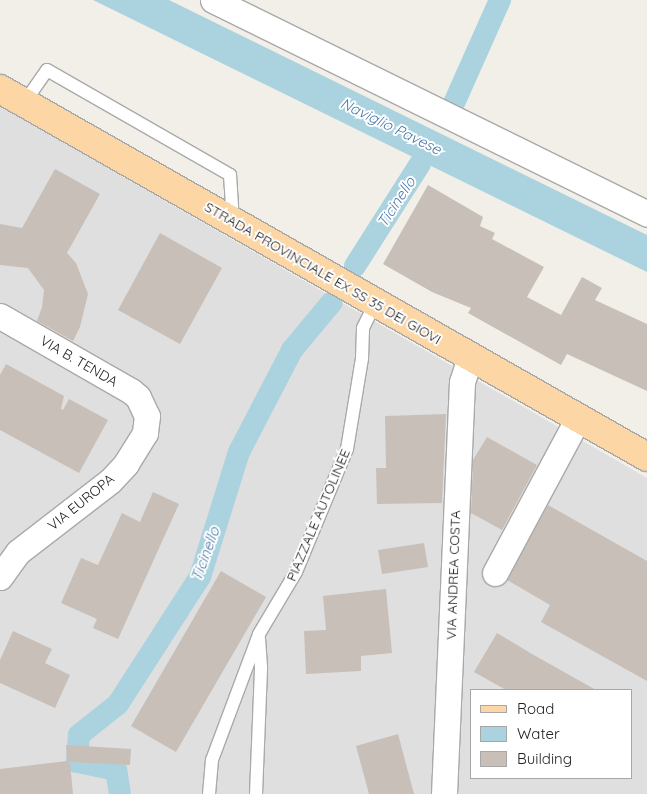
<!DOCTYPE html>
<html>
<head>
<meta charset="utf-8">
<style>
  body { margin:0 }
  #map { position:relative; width:647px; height:794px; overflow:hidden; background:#f2efe9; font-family:Quicksand,sans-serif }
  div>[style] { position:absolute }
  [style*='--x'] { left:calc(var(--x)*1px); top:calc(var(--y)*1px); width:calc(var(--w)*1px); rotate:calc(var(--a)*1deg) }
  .residential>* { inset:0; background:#e0dfdf }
  .water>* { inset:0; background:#aad3df }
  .canal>* { height:22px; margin:-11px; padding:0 11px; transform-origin:11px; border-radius:11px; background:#aad3df }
  .building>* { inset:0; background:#c7bfb8 }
  .roads { filter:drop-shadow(1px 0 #a9a9a9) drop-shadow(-1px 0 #a9a9a9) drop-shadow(0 1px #a9a9a9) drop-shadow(0 -1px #a9a9a9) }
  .lane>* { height:12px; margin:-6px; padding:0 6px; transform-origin:6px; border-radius:6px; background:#fff }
  .street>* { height:25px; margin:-12.5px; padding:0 12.5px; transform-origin:12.5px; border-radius:12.5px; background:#fff }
  .primary>* { height:28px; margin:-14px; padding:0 14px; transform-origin:14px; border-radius:14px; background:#fcd6a4 }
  span { translate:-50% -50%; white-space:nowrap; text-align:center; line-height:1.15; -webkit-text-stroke:4px #fff; paint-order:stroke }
  .street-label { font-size:14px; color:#222 }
  .water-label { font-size:15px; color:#4a7aab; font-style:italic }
  .legend { position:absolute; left:470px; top:689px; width:162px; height:90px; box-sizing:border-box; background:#fff; border:1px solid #a7a7a7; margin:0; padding:6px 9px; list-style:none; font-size:15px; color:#222 }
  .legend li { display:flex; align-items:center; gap:10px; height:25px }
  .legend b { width:25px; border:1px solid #a7a7a7 }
</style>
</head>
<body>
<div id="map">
  <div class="residential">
    <i style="clip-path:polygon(evenodd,0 106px,647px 478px,647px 794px,0 794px,0 106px,471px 690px,631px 690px,631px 778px,471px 778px,471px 690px)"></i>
  </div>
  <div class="water">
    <i style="clip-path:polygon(93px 0,169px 0,647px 235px,647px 272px)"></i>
  </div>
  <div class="canal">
    <i style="--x:455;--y:101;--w:111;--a:-66"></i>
    <i style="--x:355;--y:266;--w:121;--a:-57.5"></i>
    <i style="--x:120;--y:794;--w:24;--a:-99"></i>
    <i style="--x:116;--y:770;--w:40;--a:-168"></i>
    <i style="--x:77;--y:762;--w:27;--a:-86"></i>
    <i style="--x:79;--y:735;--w:50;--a:-38.5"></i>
    <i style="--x:118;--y:704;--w:151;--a:-57.2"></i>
    <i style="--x:200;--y:577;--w:131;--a:-72.7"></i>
    <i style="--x:239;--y:452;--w:115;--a:-62.5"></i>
    <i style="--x:292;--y:350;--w:62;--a:-50.2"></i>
  </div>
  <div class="building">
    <i style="clip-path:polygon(55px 169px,100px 194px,67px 253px,76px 263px,88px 294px,80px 327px,73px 341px,37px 321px,42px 307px,44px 290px,28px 268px,0 265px,0 224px,22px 228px)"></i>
    <i style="clip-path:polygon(428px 185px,483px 217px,480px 226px,495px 233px,492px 239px,544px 267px,527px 297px,561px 315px,582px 277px,602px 288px,595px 300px,647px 324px,647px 391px,567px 354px,561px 365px,468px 313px,471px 308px,432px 292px,383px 264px)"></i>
    <i style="clip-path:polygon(160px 233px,222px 268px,180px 344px,118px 310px)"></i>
    <i style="clip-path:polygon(6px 364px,64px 396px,61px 409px,63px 410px,69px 399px,108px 420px,79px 473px,0 430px,0 375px)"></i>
    <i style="clip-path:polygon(446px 414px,442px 503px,377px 504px,376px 468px,386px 468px,385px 416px)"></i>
    <i style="clip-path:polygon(487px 437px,537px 465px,502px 530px,471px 513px,473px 460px)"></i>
    <i style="clip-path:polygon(153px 492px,179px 504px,118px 639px,93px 628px,97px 619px,61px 603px,81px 558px,98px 565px,122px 513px,140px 522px)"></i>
    <i style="clip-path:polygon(548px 505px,647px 561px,647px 681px,541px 622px,550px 605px,507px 580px)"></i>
    <i style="clip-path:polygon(424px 543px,428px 567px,382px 574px,378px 550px)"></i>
    <i style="clip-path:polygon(221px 571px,266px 597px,176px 752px,131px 726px)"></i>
    <i style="clip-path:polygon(386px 589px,392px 653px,361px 656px,361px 671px,306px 674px,304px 631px,326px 630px,323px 596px)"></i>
    <i style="clip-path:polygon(13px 631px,52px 649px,45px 663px,70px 675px,55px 708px,0 683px,0 660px)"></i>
    <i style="clip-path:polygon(497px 633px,532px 654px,596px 690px,506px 690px,474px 672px)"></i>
    <i style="clip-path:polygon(398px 734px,414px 794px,369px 794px,356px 746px)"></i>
    <i style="clip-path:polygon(66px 745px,131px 749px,130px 765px,70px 762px,73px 794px,0 794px,0 769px,67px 761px)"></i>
  </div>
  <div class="roads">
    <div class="lane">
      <i style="--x:24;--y:103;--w:40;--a:-55.1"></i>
      <i style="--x:47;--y:70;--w:211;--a:29.8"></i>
      <i style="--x:230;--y:175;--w:47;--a:86.3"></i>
      <i style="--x:209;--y:794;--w:34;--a:-85"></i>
      <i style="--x:212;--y:760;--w:134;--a:-69.5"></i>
      <i style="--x:259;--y:634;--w:72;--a:-59.2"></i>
      <i style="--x:296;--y:572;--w:133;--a:-67.5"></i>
      <i style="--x:347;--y:449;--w:92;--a:-80.6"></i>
      <i style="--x:362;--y:358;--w:30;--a:-88"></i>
      <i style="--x:363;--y:328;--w:28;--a:-64"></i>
      <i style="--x:256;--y:794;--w:127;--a:-87.7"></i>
      <i style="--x:261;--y:667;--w:28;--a:-94"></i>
    </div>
    <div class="street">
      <i style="--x:213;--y:0;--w:484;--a:26.2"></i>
      <i style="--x:0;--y:316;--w:151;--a:29.8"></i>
      <i style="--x:131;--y:391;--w:9;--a:41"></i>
      <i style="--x:138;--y:397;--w:21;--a:65"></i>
      <i style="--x:147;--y:416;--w:17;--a:97"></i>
      <i style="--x:145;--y:433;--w:36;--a:122"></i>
      <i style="--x:126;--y:464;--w:23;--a:133"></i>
      <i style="--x:110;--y:481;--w:116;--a:142.3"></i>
      <i style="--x:18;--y:552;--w:31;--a:126"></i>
      <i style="--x:495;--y:573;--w:176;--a:-61.8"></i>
      <i style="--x:444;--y:794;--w:412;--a:-87.5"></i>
      <i style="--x:462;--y:382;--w:26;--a:-72"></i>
    </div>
    <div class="primary">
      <i style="--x:0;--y:89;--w:744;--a:29.63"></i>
    </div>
  </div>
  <div class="street-label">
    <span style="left:323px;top:273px;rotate:30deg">STRADA PROVINCIALE EX SS 35 DEI GIOVI</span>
    <span style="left:79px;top:361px;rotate:30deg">VIA B. TENDA</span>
    <span style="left:81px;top:502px;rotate:-39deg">VIA EUROPA</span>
    <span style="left:318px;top:515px;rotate:-67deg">PIAZZALE AUTOLINEE</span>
    <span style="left:453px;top:575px;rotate:-88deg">VIA ANDREA COSTA</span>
  </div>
  <div class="water-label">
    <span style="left:391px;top:126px;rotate:26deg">Naviglio Pavese</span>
    <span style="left:396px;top:202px;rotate:-57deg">Ticinello</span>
    <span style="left:205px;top:554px;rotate:-70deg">Ticinello</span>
  </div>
  <ul class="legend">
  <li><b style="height:6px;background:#fcd6a4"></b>Road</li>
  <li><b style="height:14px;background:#aad3df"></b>Water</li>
  <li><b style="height:14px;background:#c7bfb8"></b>Building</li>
  </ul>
</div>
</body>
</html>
